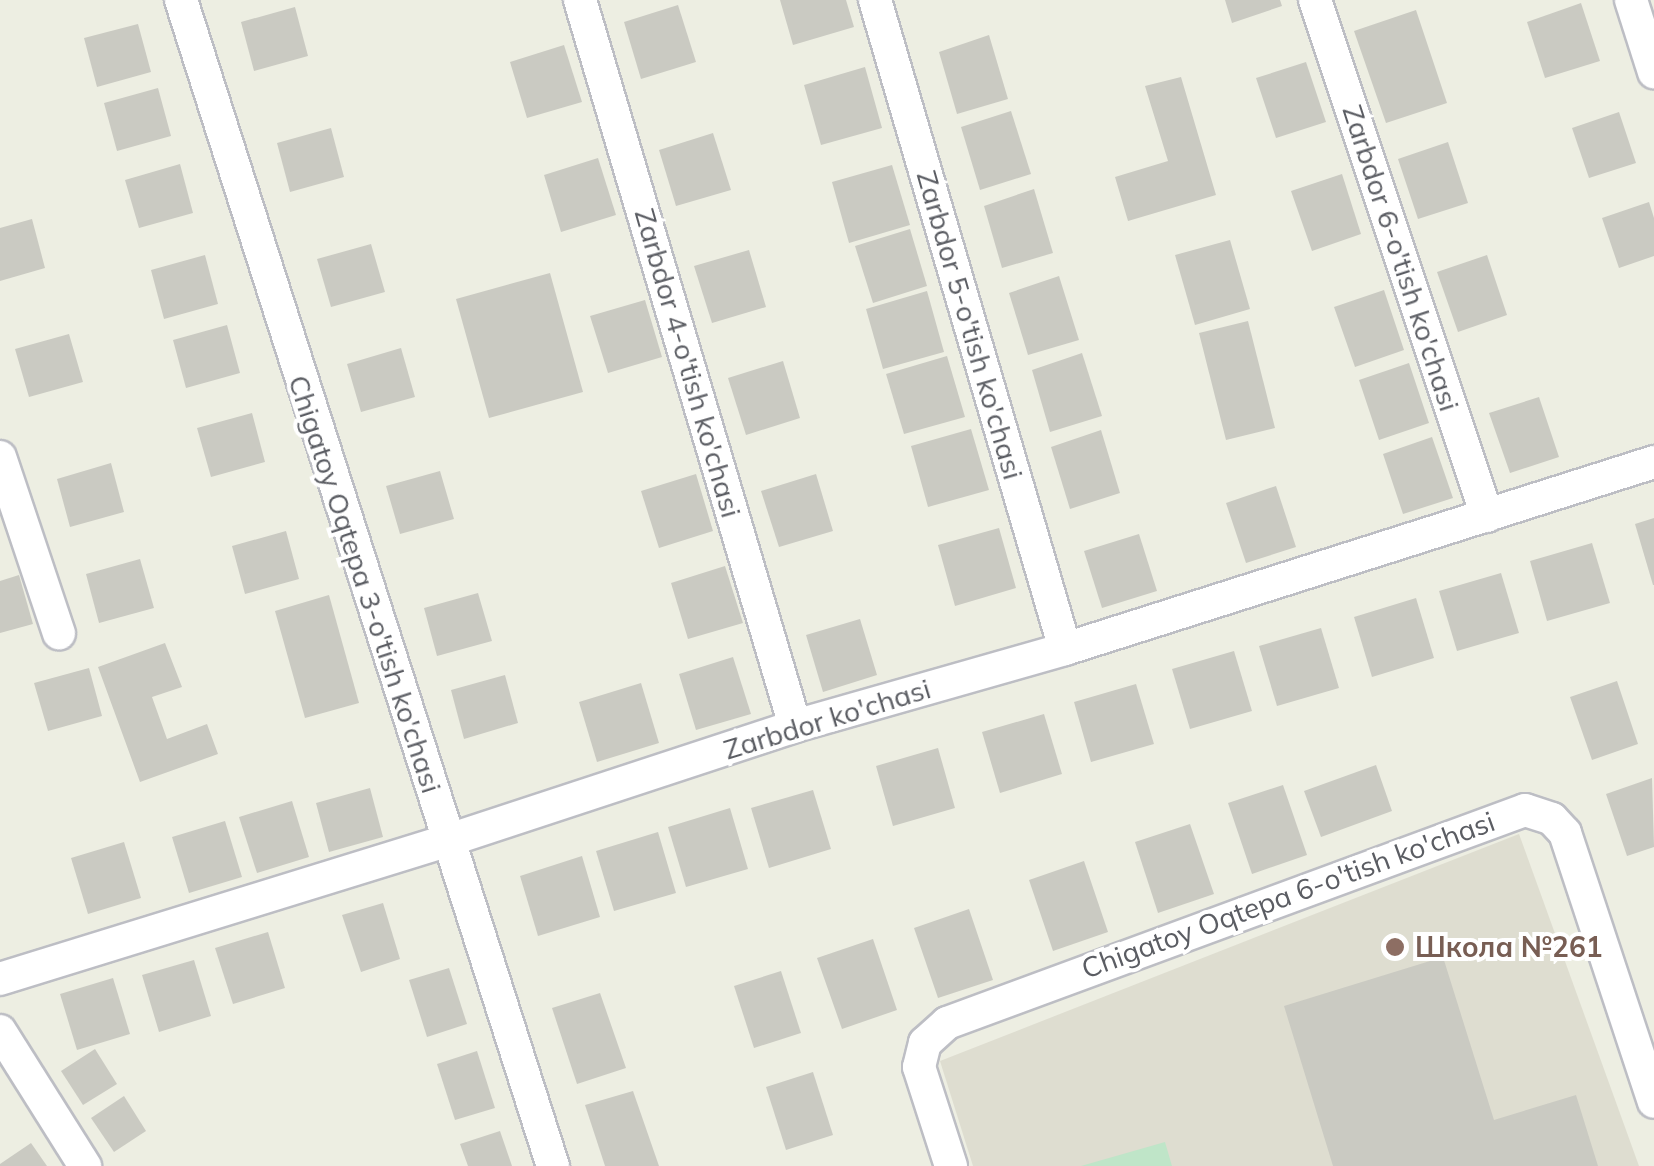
<!DOCTYPE html>
<html>
<head>
<meta charset="utf-8">
<style>
  body { margin:0 }
  #map { position:relative; width:1654px; height:1166px; overflow:hidden; background:#edeee2; font-family:Mulish,sans-serif }
  div>[style] { position:absolute }
  [style*='--x'] { left:calc(var(--x)*1px); top:calc(var(--y)*1px); width:calc(var(--w)*1px); rotate:calc(var(--a)*1deg) }
  .education>* { inset:0; background:#deddd0 }
  .green>* { inset:0; background:#bfe5c8 }
  .building>* { inset:0; background:#cacac2 }
  .roads { filter:drop-shadow(2px 0 #bdbec4) drop-shadow(-2px 0 #bdbec4) drop-shadow(0 2px #bdbec4) drop-shadow(0 -2px #bdbec4) }
  .minor>* { height:32px; margin:-16px; padding:0 16px; transform-origin:16px; border-radius:16px; background:#fff }
  .dots>* { width:28px; height:28px; translate:-50% -50%; box-sizing:border-box; border:5px solid #fff; border-radius:50% }
  span { translate:-50% -50%; white-space:nowrap; text-align:center; line-height:1.15; -webkit-text-stroke:8px #fff; paint-order:stroke }
  .street-label { font-size:28px; color:#5b5d63 }
  .education-label { font-size:28px; color:#785e54; font-weight:700 }
  .left { translate:0 -50%; text-align:left }
</style>
</head>
<body>
<div id="map">
  <div class="education">
    <i style="clip-path:polygon(1519px 834px,1639px 1166px,973px 1166px,940px 1061px)"></i>
  </div>
  <div class="green">
    <i style="clip-path:polygon(1165px 1142px,1172px 1166px,1081px 1166px)"></i>
  </div>
  <div class="building">
    <i style="clip-path:polygon(780px 0,846px 0,854px 27px,793px 45px)"></i>
    <i style="clip-path:polygon(1225px 0,1280px 0,1282px 6px,1232px 23px)"></i>
    <i style="clip-path:polygon(1581px 3px,1600px 61px,1545px 78px,1527px 22px)"></i>
    <i style="clip-path:polygon(678px 5px,696px 62px,641px 79px,624px 22px)"></i>
    <i style="clip-path:polygon(295px 7px,308px 56px,254px 71px,241px 22px)"></i>
    <i style="clip-path:polygon(1416px 10px,1447px 103px,1386px 123px,1354px 31px)"></i>
    <i style="clip-path:polygon(138px 24px,151px 72px,97px 87px,84px 38px)"></i>
    <i style="clip-path:polygon(989px 35px,1008px 99px,957px 114px,939px 52px)"></i>
    <i style="clip-path:polygon(564px 45px,582px 102px,527px 118px,510px 62px)"></i>
    <i style="clip-path:polygon(1306px 62px,1326px 122px,1276px 138px,1256px 78px)"></i>
    <i style="clip-path:polygon(865px 67px,882px 128px,821px 145px,804px 85px)"></i>
    <i style="clip-path:polygon(1181px 77px,1216px 195px,1128px 221px,1115px 177px,1168px 161px,1145px 86px)"></i>
    <i style="clip-path:polygon(158px 88px,171px 136px,117px 151px,104px 103px)"></i>
    <i style="clip-path:polygon(1011px 111px,1031px 174px,980px 190px,961px 127px)"></i>
    <i style="clip-path:polygon(1619px 112px,1636px 163px,1589px 178px,1572px 128px)"></i>
    <i style="clip-path:polygon(331px 128px,344px 177px,290px 192px,277px 143px)"></i>
    <i style="clip-path:polygon(713px 133px,731px 190px,676px 206px,659px 150px)"></i>
    <i style="clip-path:polygon(1448px 142px,1468px 203px,1418px 219px,1398px 159px)"></i>
    <i style="clip-path:polygon(598px 158px,616px 215px,561px 232px,544px 175px)"></i>
    <i style="clip-path:polygon(180px 164px,193px 213px,139px 228px,125px 180px)"></i>
    <i style="clip-path:polygon(892px 165px,910px 225px,849px 243px,832px 182px)"></i>
    <i style="clip-path:polygon(1342px 174px,1361px 234px,1312px 251px,1291px 191px)"></i>
    <i style="clip-path:polygon(1034px 189px,1053px 253px,1002px 268px,984px 206px)"></i>
    <i style="clip-path:polygon(1649px 202px,1654px 218px,1654px 256px,1619px 268px,1602px 218px)"></i>
    <i style="clip-path:polygon(32px 219px,45px 268px,0 281px,0 228px)"></i>
    <i style="clip-path:polygon(910px 229px,927px 286px,873px 303px,855px 246px)"></i>
    <i style="clip-path:polygon(1230px 240px,1250px 309px,1195px 325px,1175px 255px)"></i>
    <i style="clip-path:polygon(371px 244px,385px 292px,331px 307px,317px 259px)"></i>
    <i style="clip-path:polygon(749px 250px,766px 307px,712px 323px,694px 266px)"></i>
    <i style="clip-path:polygon(205px 255px,218px 304px,164px 319px,151px 270px)"></i>
    <i style="clip-path:polygon(1487px 255px,1507px 315px,1458px 332px,1437px 272px)"></i>
    <i style="clip-path:polygon(550px 273px,583px 392px,489px 418px,456px 299px)"></i>
    <i style="clip-path:polygon(1059px 276px,1079px 340px,1028px 355px,1009px 293px)"></i>
    <i style="clip-path:polygon(1384px 290px,1404px 350px,1355px 367px,1334px 307px)"></i>
    <i style="clip-path:polygon(927px 291px,944px 352px,883px 369px,866px 309px)"></i>
    <i style="clip-path:polygon(645px 300px,662px 357px,608px 373px,590px 316px)"></i>
    <i style="clip-path:polygon(1248px 321px,1275px 428px,1226px 440px,1199px 333px)"></i>
    <i style="clip-path:polygon(227px 325px,240px 373px,186px 388px,173px 340px)"></i>
    <i style="clip-path:polygon(69px 334px,83px 382px,29px 397px,15px 349px)"></i>
    <i style="clip-path:polygon(401px 348px,415px 397px,361px 412px,347px 364px)"></i>
    <i style="clip-path:polygon(1082px 353px,1102px 416px,1050px 432px,1032px 370px)"></i>
    <i style="clip-path:polygon(947px 356px,965px 417px,904px 434px,886px 374px)"></i>
    <i style="clip-path:polygon(783px 361px,800px 418px,746px 435px,728px 378px)"></i>
    <i style="clip-path:polygon(1409px 363px,1429px 423px,1379px 440px,1359px 380px)"></i>
    <i style="clip-path:polygon(1539px 397px,1559px 457px,1510px 473px,1489px 413px)"></i>
    <i style="clip-path:polygon(252px 413px,265px 462px,211px 477px,197px 428px)"></i>
    <i style="clip-path:polygon(971px 429px,989px 490px,928px 507px,911px 446px)"></i>
    <i style="clip-path:polygon(1101px 430px,1120px 493px,1070px 509px,1051px 447px)"></i>
    <i style="clip-path:polygon(1432px 437px,1453px 498px,1403px 514px,1383px 454px)"></i>
    <i style="clip-path:polygon(111px 463px,124px 512px,70px 527px,57px 479px)"></i>
    <i style="clip-path:polygon(440px 471px,454px 519px,400px 534px,386px 486px)"></i>
    <i style="clip-path:polygon(696px 474px,713px 531px,659px 548px,641px 491px)"></i>
    <i style="clip-path:polygon(816px 474px,833px 531px,779px 547px,761px 491px)"></i>
    <i style="clip-path:polygon(1276px 486px,1296px 547px,1246px 563px,1226px 503px)"></i>
    <i style="clip-path:polygon(1654px 518px,1654px 585px,1653px 585px,1635px 524px)"></i>
    <i style="clip-path:polygon(999px 528px,1016px 588px,955px 606px,938px 545px)"></i>
    <i style="clip-path:polygon(286px 531px,299px 579px,245px 594px,232px 546px)"></i>
    <i style="clip-path:polygon(1139px 534px,1157px 591px,1102px 608px,1084px 551px)"></i>
    <i style="clip-path:polygon(1592px 543px,1610px 603px,1547px 621px,1530px 561px)"></i>
    <i style="clip-path:polygon(140px 559px,154px 608px,99px 623px,86px 574px)"></i>
    <i style="clip-path:polygon(725px 566px,743px 623px,688px 639px,671px 583px)"></i>
    <i style="clip-path:polygon(1501px 573px,1519px 633px,1457px 651px,1439px 591px)"></i>
    <i style="clip-path:polygon(19px 575px,33px 624px,0 633px,0 581px)"></i>
    <i style="clip-path:polygon(478px 593px,492px 641px,437px 656px,424px 608px)"></i>
    <i style="clip-path:polygon(329px 595px,359px 703px,305px 718px,275px 611px)"></i>
    <i style="clip-path:polygon(1416px 598px,1434px 658px,1372px 677px,1354px 617px)"></i>
    <i style="clip-path:polygon(860px 619px,877px 675px,823px 692px,806px 635px)"></i>
    <i style="clip-path:polygon(1321px 628px,1339px 688px,1277px 706px,1259px 646px)"></i>
    <i style="clip-path:polygon(165px 643px,182px 687px,152px 697px,167px 739px,207px 724px,218px 754px,140px 782px,98px 667px)"></i>
    <i style="clip-path:polygon(1234px 651px,1252px 711px,1190px 729px,1172px 669px)"></i>
    <i style="clip-path:polygon(733px 657px,751px 714px,696px 730px,679px 674px)"></i>
    <i style="clip-path:polygon(89px 668px,102px 716px,48px 731px,34px 683px)"></i>
    <i style="clip-path:polygon(505px 675px,518px 723px,464px 739px,451px 690px)"></i>
    <i style="clip-path:polygon(1617px 681px,1638px 744px,1592px 760px,1570px 697px)"></i>
    <i style="clip-path:polygon(641px 683px,659px 743px,597px 762px,579px 702px)"></i>
    <i style="clip-path:polygon(1136px 684px,1154px 744px,1091px 762px,1074px 702px)"></i>
    <i style="clip-path:polygon(1044px 714px,1062px 774px,1000px 793px,982px 732px)"></i>
    <i style="clip-path:polygon(938px 748px,955px 808px,893px 826px,876px 766px)"></i>
    <i style="clip-path:polygon(1376px 765px,1392px 811px,1321px 837px,1304px 791px)"></i>
    <i style="clip-path:polygon(1652px 778px,1654px 847px,1627px 856px,1606px 794px)"></i>
    <i style="clip-path:polygon(1283px 785px,1307px 855px,1252px 874px,1228px 803px)"></i>
    <i style="clip-path:polygon(370px 788px,383px 837px,329px 852px,316px 803px)"></i>
    <i style="clip-path:polygon(813px 790px,831px 849px,769px 868px,751px 808px)"></i>
    <i style="clip-path:polygon(292px 801px,309px 857px,257px 873px,239px 817px)"></i>
    <i style="clip-path:polygon(730px 808px,748px 869px,686px 887px,668px 827px)"></i>
    <i style="clip-path:polygon(225px 821px,242px 877px,189px 893px,172px 837px)"></i>
    <i style="clip-path:polygon(1190px 824px,1214px 894px,1158px 913px,1135px 842px)"></i>
    <i style="clip-path:polygon(658px 832px,676px 893px,614px 911px,596px 851px)"></i>
    <i style="clip-path:polygon(124px 842px,141px 898px,88px 914px,71px 858px)"></i>
    <i style="clip-path:polygon(582px 856px,600px 917px,538px 936px,520px 876px)"></i>
    <i style="clip-path:polygon(1084px 861px,1108px 932px,1053px 951px,1029px 880px)"></i>
    <i style="clip-path:polygon(383px 903px,400px 959px,361px 972px,342px 915px)"></i>
    <i style="clip-path:polygon(969px 909px,993px 980px,938px 998px,914px 928px)"></i>
    <i style="clip-path:polygon(268px 932px,285px 988px,233px 1004px,215px 948px)"></i>
    <i style="clip-path:polygon(873px 939px,897px 1010px,842px 1029px,817px 958px)"></i>
    <i style="clip-path:polygon(1443px 957px,1494px 1120px,1576px 1095px,1598px 1166px,1333px 1166px,1284px 1006px)"></i>
    <i style="clip-path:polygon(194px 960px,211px 1016px,159px 1032px,142px 975px)"></i>
    <i style="clip-path:polygon(449px 968px,467px 1024px,427px 1037px,409px 980px)"></i>
    <i style="clip-path:polygon(781px 971px,801px 1033px,754px 1048px,734px 986px)"></i>
    <i style="clip-path:polygon(113px 978px,130px 1034px,77px 1050px,60px 994px)"></i>
    <i style="clip-path:polygon(600px 993px,626px 1068px,577px 1084px,552px 1008px)"></i>
    <i style="clip-path:polygon(95px 1049px,117px 1084px,83px 1105px,61px 1071px)"></i>
    <i style="clip-path:polygon(477px 1051px,495px 1108px,455px 1120px,437px 1064px)"></i>
    <i style="clip-path:polygon(813px 1072px,833px 1135px,786px 1150px,766px 1087px)"></i>
    <i style="clip-path:polygon(633px 1091px,659px 1166px,605px 1166px,585px 1105px)"></i>
    <i style="clip-path:polygon(124px 1096px,146px 1131px,114px 1152px,91px 1118px)"></i>
    <i style="clip-path:polygon(500px 1131px,512px 1166px,468px 1166px,460px 1144px)"></i>
    <i style="clip-path:polygon(31px 1143px,47px 1166px,0 1166px,0 1164px)"></i>
  </div>
  <div class="roads">
    <div class="minor">
      <i style="--x:181;--y:0;--w:1224;--a:72.31"></i>
      <i style="--x:580;--y:0;--w:757;--a:73.5"></i>
      <i style="--x:875;--y:0;--w:676;--a:73.68"></i>
      <i style="--x:1315;--y:0;--w:544;--a:71.57"></i>
      <i style="--x:1631;--y:0;--w:76;--a:72.3"></i>
      <i style="--x:0;--y:457;--w:186;--a:71.5"></i>
      <i style="--x:0;--y:979;--w:467;--a:-17.2"></i>
      <i style="--x:446;--y:841;--w:367;--a:-18.2"></i>
      <i style="--x:795;--y:726;--w:281;--a:-15.9"></i>
      <i style="--x:1065;--y:649;--w:618;--a:-17.61"></i>
      <i style="--x:0;--y:1031;--w:160;--a:57.8"></i>
      <i style="--x:951;--y:1166;--w:104;--a:-107.9"></i>
      <i style="--x:919;--y:1067;--w:25;--a:-76"></i>
      <i style="--x:925;--y:1043;--w:30;--a:-42"></i>
      <i style="--x:947;--y:1023;--w:616;--a:-20.23"></i>
      <i style="--x:1525;--y:810;--w:28;--a:18"></i>
      <i style="--x:1552;--y:819;--w:19;--a:47"></i>
      <i style="--x:1565;--y:833;--w:283;--a:71.7"></i>
    </div>
  </div>
  <div class="dots">
    <i style="left:1395px;top:947px;background:#8d6e63"></i>
  </div>
  <div class="street-label">
    <span style="left:1401px;top:258px;rotate:72deg">Zarbdor 6-o'tish ko'chasi</span>
    <span style="left:970px;top:325px;rotate:74deg">Zarbdor 5-o'tish ko'chasi</span>
    <span style="left:688px;top:363px;rotate:74deg">Zarbdor 4-o'tish ko'chasi</span>
    <span style="left:365px;top:584px;rotate:72deg">Chigatoy Oqtepa 3-o'tish ko'chasi</span>
    <span style="left:827px;top:719px;rotate:-17deg">Zarbdor ko'chasi</span>
    <span style="left:1288px;top:895px;rotate:-20deg">Chigatoy Oqtepa 6-o'tish ko'chasi</span>
  </div>
  <div class="education-label">
    <span class="left" style="left:1415px;top:947px">Школа №261</span>
  </div>
</div>
</body>
</html>
